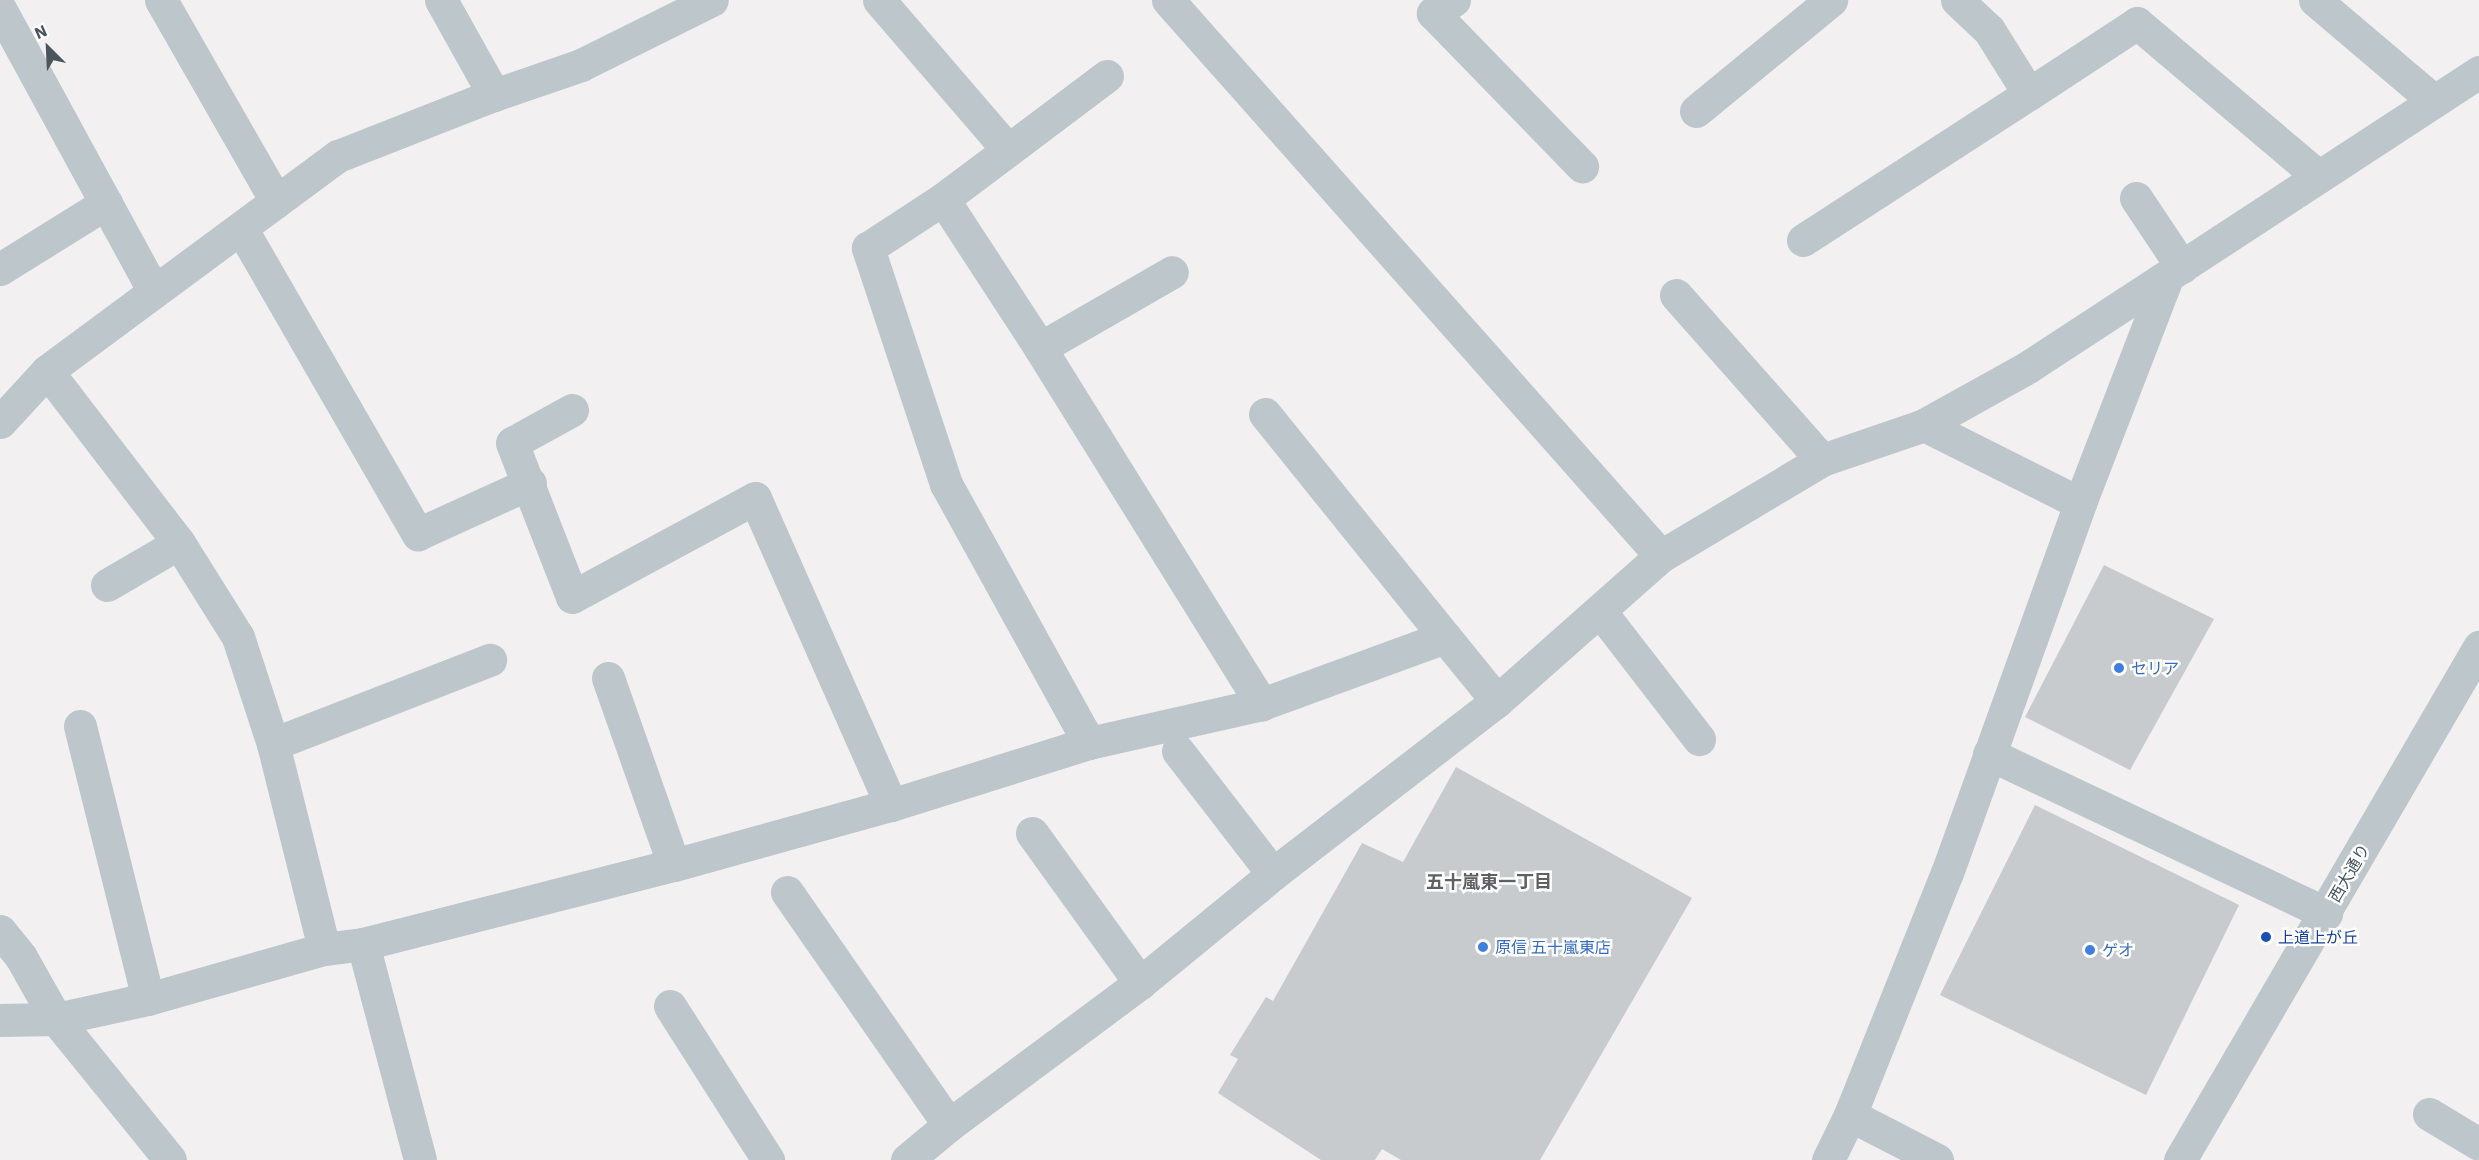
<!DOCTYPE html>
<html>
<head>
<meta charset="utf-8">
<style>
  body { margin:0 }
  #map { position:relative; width:2479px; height:1160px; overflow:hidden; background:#f2f0f0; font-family:"IBM Plex Sans","Noto Sans JP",sans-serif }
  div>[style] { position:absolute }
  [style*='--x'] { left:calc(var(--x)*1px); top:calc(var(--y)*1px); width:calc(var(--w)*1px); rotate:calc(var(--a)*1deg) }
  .building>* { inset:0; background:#c7cbce }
  .minor>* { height:33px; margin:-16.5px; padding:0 16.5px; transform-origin:16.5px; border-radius:16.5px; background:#bcc6cb }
  .dots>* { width:16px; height:16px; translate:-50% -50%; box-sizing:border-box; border:3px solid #fff; border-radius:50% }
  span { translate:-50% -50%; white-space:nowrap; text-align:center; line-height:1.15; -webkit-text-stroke:5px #fff; paint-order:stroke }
  .shop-label { font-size:16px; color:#366cbe }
  .left { translate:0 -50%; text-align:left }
  .street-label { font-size:16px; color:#49565b }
  .transit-label { font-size:16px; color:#164399 }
  .neighbourhood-label { font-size:18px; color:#5d6164; font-weight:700 }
  .north { position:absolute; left:18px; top:18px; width:60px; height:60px; -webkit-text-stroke:4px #fff; paint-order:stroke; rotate:336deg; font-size:16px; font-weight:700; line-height:24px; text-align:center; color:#49565b }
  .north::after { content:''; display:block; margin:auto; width:21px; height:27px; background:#49565b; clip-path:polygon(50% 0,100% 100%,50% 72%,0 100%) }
</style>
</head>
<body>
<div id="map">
  <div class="building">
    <i style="clip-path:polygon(2104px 565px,2214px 619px,2130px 770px,2025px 717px)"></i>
    <i style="clip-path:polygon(1456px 767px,1692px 898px,1540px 1160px,1401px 1160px,1382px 1149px,1375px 1160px,1321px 1160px,1218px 1093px,1238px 1059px,1230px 1055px,1266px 997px,1273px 1001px,1362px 843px,1403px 862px)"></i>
    <i style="clip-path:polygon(2035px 805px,2239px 905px,2146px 1095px,1940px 995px)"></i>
  </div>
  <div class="minor">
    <i style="--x:161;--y:0;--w:232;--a:60.2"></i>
    <i style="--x:441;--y:0;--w:109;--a:60.8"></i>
    <i style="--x:879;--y:0;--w:196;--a:49.3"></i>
    <i style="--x:1168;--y:0;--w:743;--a:48.44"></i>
    <i style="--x:1454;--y:0;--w:25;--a:148"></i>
    <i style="--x:1433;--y:13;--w:214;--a:45.8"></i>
    <i style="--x:1957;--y:0;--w:44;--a:43.2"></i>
    <i style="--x:1989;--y:30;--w:75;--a:58"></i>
    <i style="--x:2029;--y:94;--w:129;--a:-33.3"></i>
    <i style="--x:2137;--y:23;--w:238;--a:40.2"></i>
    <i style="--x:2315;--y:0;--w:156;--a:40.3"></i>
    <i style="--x:0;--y:9;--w:321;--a:61.4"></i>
    <i style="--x:1696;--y:111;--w:175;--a:-39.4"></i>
    <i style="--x:2136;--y:198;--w:83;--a:56.3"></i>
    <i style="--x:943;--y:199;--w:178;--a:56.9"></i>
    <i style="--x:1040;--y:348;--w:420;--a:58.1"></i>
    <i style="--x:241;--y:228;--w:354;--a:60"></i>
    <i style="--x:418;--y:534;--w:123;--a:-24.5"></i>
    <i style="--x:1803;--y:240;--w:269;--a:-32.9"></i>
    <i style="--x:0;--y:269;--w:125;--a:-31.9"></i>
    <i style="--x:1676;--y:295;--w:220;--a:48.5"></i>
    <i style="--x:1040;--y:348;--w:152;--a:-29.9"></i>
    <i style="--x:47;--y:371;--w:217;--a:52.5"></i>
    <i style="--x:179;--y:543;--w:111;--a:57.9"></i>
    <i style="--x:238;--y:637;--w:113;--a:71.9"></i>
    <i style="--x:273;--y:744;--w:211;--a:76"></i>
    <i style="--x:572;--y:410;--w:68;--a:151.2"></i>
    <i style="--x:512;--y:443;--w:165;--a:68.7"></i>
    <i style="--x:572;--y:597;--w:208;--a:-28.4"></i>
    <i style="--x:755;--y:498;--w:336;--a:66.1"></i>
    <i style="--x:1265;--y:414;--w:287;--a:51.1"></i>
    <i style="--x:0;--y:422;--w:69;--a:-47.3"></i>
    <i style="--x:47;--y:371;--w:362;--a:-36.5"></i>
    <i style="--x:338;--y:156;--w:168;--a:-21.4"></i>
    <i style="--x:494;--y:95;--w:92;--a:-19"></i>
    <i style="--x:581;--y:65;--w:146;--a:-26.4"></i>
    <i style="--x:1924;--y:425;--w:174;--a:26.6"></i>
    <i style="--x:107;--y:585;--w:83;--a:-30.3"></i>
    <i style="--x:1600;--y:611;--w:162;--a:52.3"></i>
    <i style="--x:608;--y:678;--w:198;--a:70.6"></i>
    <i style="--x:80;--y:726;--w:281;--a:76"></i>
    <i style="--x:1089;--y:743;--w:296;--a:-118.9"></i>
    <i style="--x:946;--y:484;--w:249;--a:-108.3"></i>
    <i style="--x:868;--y:248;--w:90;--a:-33.2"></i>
    <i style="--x:943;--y:199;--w:205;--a:-36.9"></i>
    <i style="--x:273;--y:744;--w:233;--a:-21.2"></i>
    <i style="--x:1178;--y:751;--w:155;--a:52.3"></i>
    <i style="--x:1989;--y:754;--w:373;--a:25.3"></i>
    <i style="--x:1032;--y:833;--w:185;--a:54.2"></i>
    <i style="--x:787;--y:892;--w:284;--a:55.2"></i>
    <i style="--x:0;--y:931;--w:33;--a:51"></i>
    <i style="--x:21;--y:957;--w:71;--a:60.6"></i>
    <i style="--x:56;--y:1019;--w:181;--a:51"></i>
    <i style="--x:363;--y:944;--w:223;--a:75.2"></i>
    <i style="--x:670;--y:1006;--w:183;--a:57.5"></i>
    <i style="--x:0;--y:1020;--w:56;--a:-1"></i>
    <i style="--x:56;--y:1019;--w:94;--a:-12.3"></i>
    <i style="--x:148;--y:999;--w:183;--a:-15.9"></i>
    <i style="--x:324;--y:949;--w:39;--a:-7"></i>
    <i style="--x:363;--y:944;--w:321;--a:-14.3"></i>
    <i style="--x:674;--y:865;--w:225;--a:-15.5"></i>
    <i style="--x:891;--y:805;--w:207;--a:-17.4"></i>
    <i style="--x:1089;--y:743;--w:177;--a:-12.7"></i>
    <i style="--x:1262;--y:704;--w:195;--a:-20.1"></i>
    <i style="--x:1445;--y:637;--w:82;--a:50.9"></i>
    <i style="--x:2429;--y:1114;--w:58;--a:31"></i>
    <i style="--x:1850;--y:1115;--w:98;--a:27.3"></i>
    <i style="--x:907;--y:1160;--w:55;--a:-39.8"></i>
    <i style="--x:949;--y:1125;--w:238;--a:-36.6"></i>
    <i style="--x:1140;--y:983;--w:172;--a:-39.3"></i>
    <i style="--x:1273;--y:874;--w:283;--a:-37.7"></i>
    <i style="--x:1497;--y:701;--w:219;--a:-41.5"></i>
    <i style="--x:1661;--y:556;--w:187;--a:-30.8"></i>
    <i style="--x:1822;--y:460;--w:108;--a:-18.9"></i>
    <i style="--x:1924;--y:425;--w:119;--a:-29.1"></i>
    <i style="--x:2028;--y:367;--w:539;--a:-33.19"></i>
    <i style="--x:1828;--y:1160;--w:50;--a:-63.9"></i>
    <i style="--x:1850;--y:1115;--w:261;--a:-68.2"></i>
    <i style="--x:1947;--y:873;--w:393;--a:-70.2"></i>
    <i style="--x:2080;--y:503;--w:242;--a:-68.9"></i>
    <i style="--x:2180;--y:1160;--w:594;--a:-59.76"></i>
  </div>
  <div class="dots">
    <i style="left:2119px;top:668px;background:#3f7fe0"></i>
    <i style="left:2266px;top:937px;background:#1a4fb4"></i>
    <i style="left:1483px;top:947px;background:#3f7fe0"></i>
    <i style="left:2090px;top:950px;background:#3f7fe0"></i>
  </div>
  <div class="shop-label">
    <span class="left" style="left:2131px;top:668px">セリア</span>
    <span class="left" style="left:1495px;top:947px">原信 五十嵐東店</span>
    <span class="left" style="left:2102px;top:950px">ゲオ</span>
  </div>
  <div class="street-label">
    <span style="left:2349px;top:873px;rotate:-60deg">西大通り</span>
  </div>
  <div class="transit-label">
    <span class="left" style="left:2278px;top:937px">上道上が丘</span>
  </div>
  <div class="neighbourhood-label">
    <span style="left:1489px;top:882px">五十嵐東一丁目</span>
  </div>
  <div class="north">N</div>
</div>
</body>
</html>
